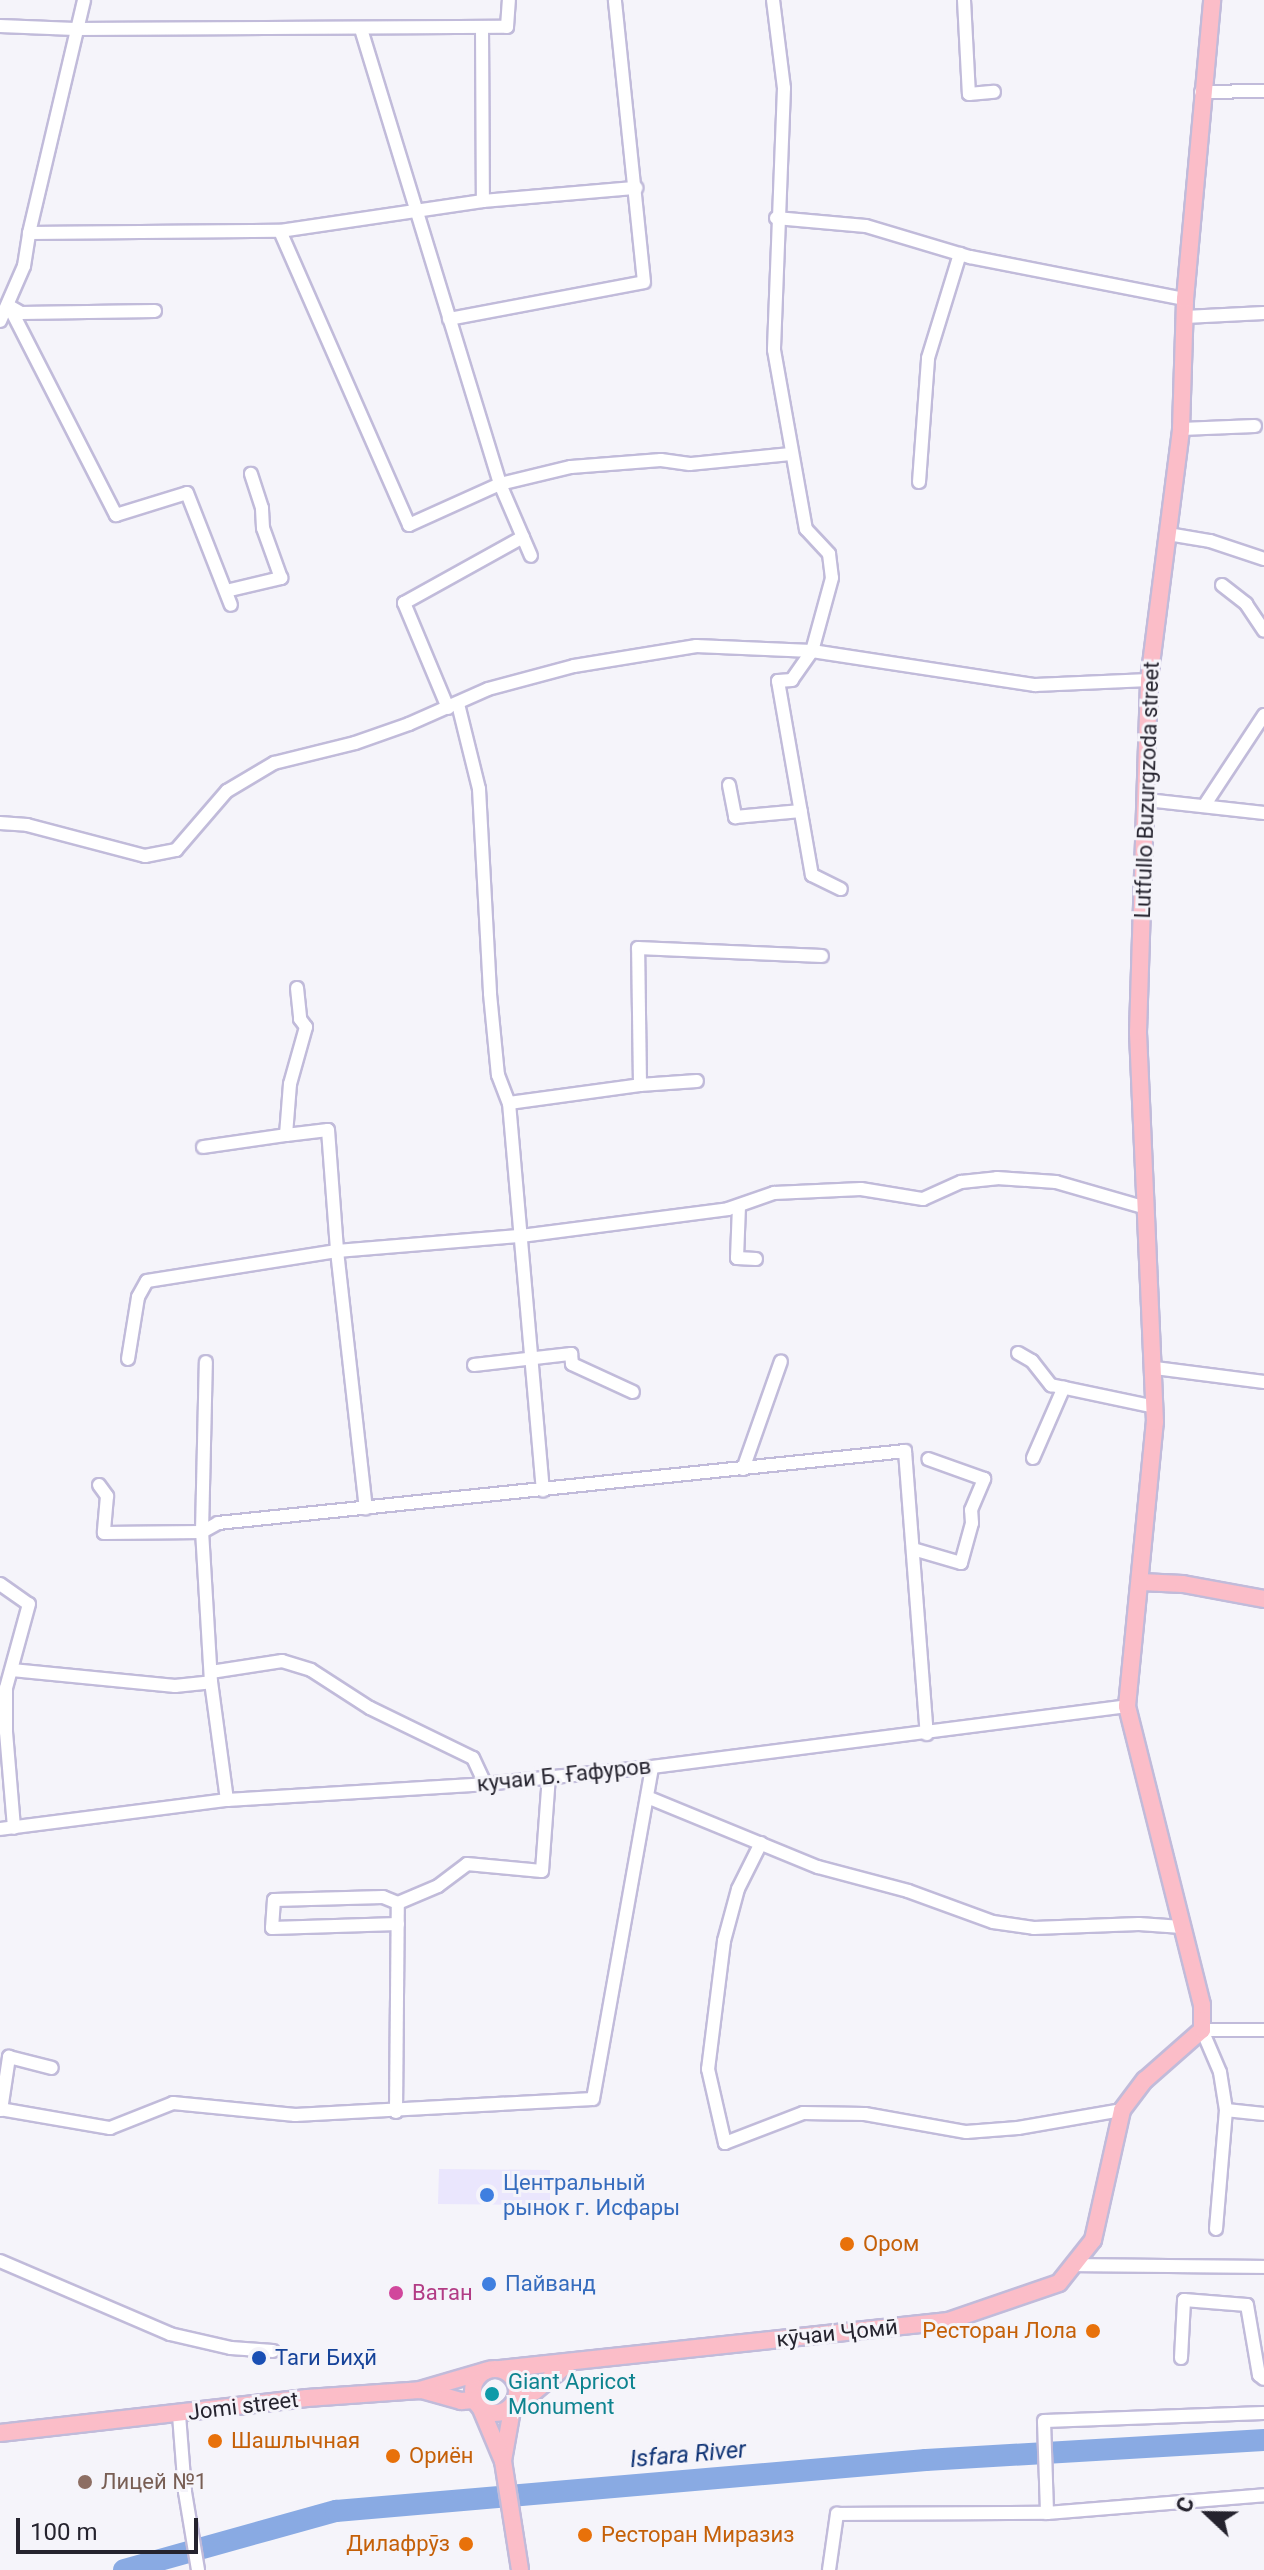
<!DOCTYPE html>
<html>
<head>
<meta charset="utf-8">
<style>
  body { margin:0 }
  #map { position:relative; width:1264px; height:2570px; overflow:hidden; background:#f5f4fa; font-family:Roboto,sans-serif }
  div>[style] { position:absolute }
  [style*='--x'] { left:calc(var(--x)*1px); top:calc(var(--y)*1px); width:calc(var(--w)*1px); rotate:calc(var(--a)*1deg) }
  .built>* { inset:0; background:#eae6fd }
  .river>* { height:22px; margin:-11px; padding:0 11px; transform-origin:11px; border-radius:11px; background:#89aae3 }
  .roads { filter:drop-shadow(2px 0 #c1bbda) drop-shadow(-2px 0 #c1bbda) drop-shadow(0 2px #c1bbda) drop-shadow(0 -2px #c1bbda) }
  .minor>* { height:12px; margin:-6px; padding:0 6px; transform-origin:6px; border-radius:6px; background:#fff }
  .major>* { height:16px; margin:-8px; padding:0 8px; transform-origin:8px; border-radius:8px; background:#fbbdc8 }
  .major>.ring { margin:-8px; padding:0; box-sizing:content-box; background:none; border:16px solid #fbbdc8; border-radius:50% }
  .dots>* { width:22px; height:22px; translate:-50% -50%; box-sizing:border-box; border:4px solid #f5f4fa; border-radius:50% }
  span { translate:-50% -50%; white-space:nowrap; text-align:center; line-height:1.15; -webkit-text-stroke:6px #f5f4fa; paint-order:stroke }
  .street-label { font-size:22px; color:#25232e }
  .shop-label { font-size:22px; color:#366cbe }
  .left { translate:0 -50%; text-align:left }
  .food-label { font-size:22px; color:#c56008 }
  .right { translate:-100% -50%; text-align:right }
  .hotel-label { font-size:22px; color:#b23c85 }
  .transit-label { font-size:22px; color:#164399 }
  .culture-label { font-size:22px; color:#0d838f }
  .education-label { font-size:22px; color:#785e54 }
  .water-label { font-size:24px; color:#0f3375; font-style:italic }
  .north { position:absolute; left:1168px; top:2474px; width:80px; height:80px; -webkit-text-stroke:6px #f5f4fa; paint-order:stroke; rotate:292deg; font-size:22px; font-weight:700; line-height:32px; text-align:center; color:#25232e }
  .north::after { content:''; display:block; margin:auto; width:28px; height:36px; background:#25232e; clip-path:polygon(50% 0,100% 100%,50% 72%,0 100%) }
  .scale { position:absolute; left:16px; top:2518px; width:182px; height:36px; box-sizing:border-box; border:4px solid #25232e; border-top:0; padding-left:10px; font-size:24px; line-height:28px; white-space:nowrap; color:#25232e; -webkit-text-stroke:6px #f5f4fa; paint-order:stroke }
</style>
</head>
<body>
<div id="map">
  <div class="built">
    <i style="clip-path:polygon(439px 2169px,550px 2170px,550px 2205px,438px 2204px)"></i>
  </div>
  <div class="river">
    <i style="--x:124;--y:2570;--w:220;--a:-15.6"></i>
    <i style="--x:336;--y:2511;--w:592;--a:-4.94"></i>
    <i style="--x:926;--y:2460;--w:339;--a:-3.4"></i>
  </div>
  <div class="roads">
    <div class="minor">
      <i style="--x:773;--y:0;--w:89;--a:82.9"></i>
      <i style="--x:784;--y:88;--w:262;--a:92.2"></i>
      <i style="--x:774;--y:350;--w:182;--a:79.9"></i>
      <i style="--x:806;--y:529;--w:34;--a:47"></i>
      <i style="--x:829;--y:554;--w:24;--a:83"></i>
      <i style="--x:832;--y:578;--w:76;--a:105.3"></i>
      <i style="--x:812;--y:651;--w:35;--a:125"></i>
      <i style="--x:792;--y:680;--w:14;--a:176"></i>
      <i style="--x:778;--y:681;--w:197;--a:80.1"></i>
      <i style="--x:812;--y:875;--w:32;--a:26"></i>
      <i style="--x:964;--y:0;--w:94;--a:87"></i>
      <i style="--x:969;--y:94;--w:25;--a:-5"></i>
      <i style="--x:0;--y:26;--w:75;--a:2.3"></i>
      <i style="--x:75;--y:29;--w:432;--a:-0.3"></i>
      <i style="--x:507;--y:27;--w:27;--a:-86"></i>
      <i style="--x:482;--y:27;--w:174;--a:89.7"></i>
      <i style="--x:361;--y:29;--w:476;--a:73"></i>
      <i style="--x:500;--y:484;--w:78;--a:66.7"></i>
      <i style="--x:1201;--y:92;--w:63;--a:-0.9"></i>
      <i style="--x:776;--y:218;--w:90;--a:5.1"></i>
      <i style="--x:866;--y:226;--w:109;--a:16.6"></i>
      <i style="--x:970;--y:257;--w:219;--a:11.1"></i>
      <i style="--x:280;--y:231;--w:321;--a:66.3"></i>
      <i style="--x:409;--y:525;--w:100;--a:-24.3"></i>
      <i style="--x:500;--y:484;--w:73;--a:-13.5"></i>
      <i style="--x:571;--y:467;--w:90;--a:-4.4"></i>
      <i style="--x:661;--y:460;--w:29;--a:8"></i>
      <i style="--x:690;--y:464;--w:100;--a:-5.7"></i>
      <i style="--x:29;--y:233;--w:251;--a:-0.5"></i>
      <i style="--x:280;--y:231;--w:205;--a:-8.4"></i>
      <i style="--x:483;--y:201;--w:154;--a:-4.9"></i>
      <i style="--x:9;--y:306;--w:235;--a:62.9"></i>
      <i style="--x:116;--y:515;--w:74;--a:-17.2"></i>
      <i style="--x:187;--y:493;--w:120;--a:68.6"></i>
      <i style="--x:9;--y:306;--w:14;--a:30"></i>
      <i style="--x:21;--y:313;--w:134;--a:-0.9"></i>
      <i style="--x:1185;--y:317;--w:79;--a:-2.9"></i>
      <i style="--x:449;--y:319;--w:198;--a:-10.7"></i>
      <i style="--x:644;--y:282;--w:283;--a:-95.9"></i>
      <i style="--x:0;--y:321;--w:60;--a:-66.4"></i>
      <i style="--x:24;--y:266;--w:33;--a:-81"></i>
      <i style="--x:29;--y:233;--w:239;--a:-76.7"></i>
      <i style="--x:1181;--y:429;--w:74;--a:-2.3"></i>
      <i style="--x:919;--y:482;--w:124;--a:-85.8"></i>
      <i style="--x:928;--y:358;--w:109;--a:-72.9"></i>
      <i style="--x:1168;--y:534;--w:43;--a:9.5"></i>
      <i style="--x:1210;--y:541;--w:57;--a:18.4"></i>
      <i style="--x:1222;--y:585;--w:31;--a:38"></i>
      <i style="--x:1246;--y:604;--w:32;--a:56"></i>
      <i style="--x:226;--y:591;--w:57;--a:-13.3"></i>
      <i style="--x:281;--y:578;--w:53;--a:-109.8"></i>
      <i style="--x:263;--y:528;--w:20;--a:-93"></i>
      <i style="--x:262;--y:508;--w:36;--a:-108"></i>
      <i style="--x:458;--y:704;--w:88;--a:76.1"></i>
      <i style="--x:479;--y:789;--w:205;--a:86.9"></i>
      <i style="--x:490;--y:994;--w:81;--a:84.4"></i>
      <i style="--x:498;--y:1075;--w:30;--a:69"></i>
      <i style="--x:509;--y:1103;--w:389;--a:85"></i>
      <i style="--x:448;--y:708;--w:114;--a:-112.7"></i>
      <i style="--x:404;--y:603;--w:136;--a:-29"></i>
      <i style="--x:729;--y:785;--w:33;--a:79"></i>
      <i style="--x:735;--y:817;--w:66;--a:-5.2"></i>
      <i style="--x:1147;--y:800;--w:118;--a:6.3"></i>
      <i style="--x:1204;--y:806;--w:109;--a:-56.6"></i>
      <i style="--x:0;--y:823;--w:27;--a:4"></i>
      <i style="--x:27;--y:825;--w:122;--a:14.7"></i>
      <i style="--x:145;--y:856;--w:32;--a:-11"></i>
      <i style="--x:176;--y:850;--w:78;--a:-49.2"></i>
      <i style="--x:227;--y:791;--w:55;--a:-30.8"></i>
      <i style="--x:274;--y:763;--w:83;--a:-13.9"></i>
      <i style="--x:355;--y:743;--w:57;--a:-19.4"></i>
      <i style="--x:409;--y:724;--w:86;--a:-23.9"></i>
      <i style="--x:488;--y:689;--w:89;--a:-15"></i>
      <i style="--x:574;--y:666;--w:124;--a:-9.3"></i>
      <i style="--x:696;--y:646;--w:116;--a:2.5"></i>
      <i style="--x:812;--y:651;--w:226;--a:8.7"></i>
      <i style="--x:1035;--y:685;--w:114;--a:-2.5"></i>
      <i style="--x:297;--y:988;--w:31;--a:84"></i>
      <i style="--x:300;--y:1019;--w:10;--a:53"></i>
      <i style="--x:306;--y:1027;--w:59;--a:105.7"></i>
      <i style="--x:290;--y:1084;--w:51;--a:94.5"></i>
      <i style="--x:286;--y:1135;--w:42;--a:-6.8"></i>
      <i style="--x:328;--y:1130;--w:121;--a:85.7"></i>
      <i style="--x:337;--y:1251;--w:259;--a:83.6"></i>
      <i style="--x:640;--y:1085;--w:137;--a:-90.8"></i>
      <i style="--x:638;--y:948;--w:184;--a:2.5"></i>
      <i style="--x:509;--y:1103;--w:132;--a:-7.8"></i>
      <i style="--x:640;--y:1085;--w:57;--a:-4"></i>
      <i style="--x:203;--y:1147;--w:84;--a:-8.2"></i>
      <i style="--x:739;--y:1206;--w:52;--a:92.2"></i>
      <i style="--x:737;--y:1258;--w:19;--a:3"></i>
      <i style="--x:1018;--y:1353;--w:16;--a:30"></i>
      <i style="--x:1032;--y:1361;--w:31;--a:52"></i>
      <i style="--x:1051;--y:1385;--w:106;--a:11.9"></i>
      <i style="--x:128;--y:1359;--w:63;--a:-80.8"></i>
      <i style="--x:138;--y:1297;--w:18;--a:-61"></i>
      <i style="--x:147;--y:1281;--w:192;--a:-9"></i>
      <i style="--x:337;--y:1251;--w:185;--a:-4.7"></i>
      <i style="--x:521;--y:1236;--w:209;--a:-7.4"></i>
      <i style="--x:728;--y:1209;--w:49;--a:-19.2"></i>
      <i style="--x:774;--y:1193;--w:87;--a:-2.6"></i>
      <i style="--x:861;--y:1189;--w:63;--a:9.2"></i>
      <i style="--x:923;--y:1199;--w:42;--a:-24.1"></i>
      <i style="--x:961;--y:1182;--w:36;--a:-6"></i>
      <i style="--x:997;--y:1178;--w:59;--a:3.9"></i>
      <i style="--x:1056;--y:1182;--w:94;--a:16.1"></i>
      <i style="--x:474;--y:1365;--w:98;--a:-6.5"></i>
      <i style="--x:571;--y:1354;--w:10;--a:84"></i>
      <i style="--x:572;--y:1364;--w:67;--a:24.7"></i>
      <i style="--x:1155;--y:1368;--w:110;--a:7.3"></i>
      <i style="--x:1033;--y:1458;--w:77;--a:-66.4"></i>
      <i style="--x:743;--y:1469;--w:114;--a:-70.6"></i>
      <i style="--x:99;--y:1485;--w:14;--a:54"></i>
      <i style="--x:107;--y:1496;--w:37;--a:95"></i>
      <i style="--x:104;--y:1533;--w:98;--a:-0.6"></i>
      <i style="--x:202;--y:1532;--w:170;--a:-88.7"></i>
      <i style="--x:913;--y:1549;--w:50;--a:16.3"></i>
      <i style="--x:961;--y:1563;--w:41;--a:-74.6"></i>
      <i style="--x:972;--y:1523;--w:13;--a:-94"></i>
      <i style="--x:971;--y:1510;--w:34;--a:-67"></i>
      <i style="--x:984;--y:1479;--w:59;--a:-160.3"></i>
      <i style="--x:0;--y:1584;--w:35;--a:35"></i>
      <i style="--x:29;--y:1604;--w:87;--a:105.3"></i>
      <i style="--x:6;--y:1688;--w:44;--a:90"></i>
      <i style="--x:6;--y:1732;--w:96;--a:85.2"></i>
      <i style="--x:12;--y:1670;--w:164;--a:5.6"></i>
      <i style="--x:175;--y:1686;--w:36;--a:-6"></i>
      <i style="--x:211;--y:1672;--w:72;--a:-8.8"></i>
      <i style="--x:282;--y:1661;--w:30;--a:17"></i>
      <i style="--x:311;--y:1670;--w:70;--a:32.8"></i>
      <i style="--x:370;--y:1708;--w:114;--a:25.9"></i>
      <i style="--x:473;--y:1758;--w:29;--a:65"></i>
      <i style="--x:647;--y:1797;--w:185;--a:22.3"></i>
      <i style="--x:818;--y:1867;--w:93;--a:14.9"></i>
      <i style="--x:908;--y:1891;--w:90;--a:20"></i>
      <i style="--x:993;--y:1922;--w:41;--a:8.3"></i>
      <i style="--x:1034;--y:1928;--w:105;--a:-2.2"></i>
      <i style="--x:1139;--y:1924;--w:43;--a:4"></i>
      <i style="--x:227;--y:1800;--w:119;--a:-97.7"></i>
      <i style="--x:211;--y:1682;--w:150;--a:-93.4"></i>
      <i style="--x:202;--y:1532;--w:18;--a:-29"></i>
      <i style="--x:218;--y:1523;--w:691;--a:-5.98"></i>
      <i style="--x:905;--y:1451;--w:284;--a:85.6"></i>
      <i style="--x:0;--y:1829;--w:229;--a:-7.3"></i>
      <i style="--x:227;--y:1800;--w:258;--a:-3.5"></i>
      <i style="--x:485;--y:1784;--w:168;--a:-5.8"></i>
      <i style="--x:652;--y:1767;--w:479;--a:-7.3"></i>
      <i style="--x:761;--y:1843;--w:51;--a:116.6"></i>
      <i style="--x:738;--y:1889;--w:54;--a:105.1"></i>
      <i style="--x:724;--y:1941;--w:129;--a:97.1"></i>
      <i style="--x:708;--y:2069;--w:76;--a:77.1"></i>
      <i style="--x:725;--y:2143;--w:84;--a:-21"></i>
      <i style="--x:803;--y:2113;--w:62;--a:0.9"></i>
      <i style="--x:865;--y:2114;--w:103;--a:10.1"></i>
      <i style="--x:966;--y:2132;--w:52;--a:-4.4"></i>
      <i style="--x:1018;--y:2128;--w:106;--a:-9.8"></i>
      <i style="--x:398;--y:1924;--w:126;--a:178.2"></i>
      <i style="--x:272;--y:1928;--w:28;--a:-86"></i>
      <i style="--x:274;--y:1900;--w:109;--a:-1.6"></i>
      <i style="--x:383;--y:1897;--w:16;--a:22"></i>
      <i style="--x:0;--y:2109;--w:112;--a:9.8"></i>
      <i style="--x:110;--y:2128;--w:68;--a:-21.6"></i>
      <i style="--x:173;--y:2103;--w:123;--a:5.6"></i>
      <i style="--x:295;--y:2115;--w:298;--a:-3.1"></i>
      <i style="--x:593;--y:2099;--w:337;--a:-79.9"></i>
      <i style="--x:1;--y:2110;--w:54;--a:-81.4"></i>
      <i style="--x:9;--y:2057;--w:44;--a:14.3"></i>
      <i style="--x:1226;--y:2110;--w:38;--a:6"></i>
      <i style="--x:396;--y:2112;--w:209;--a:-89.5"></i>
      <i style="--x:398;--y:1903;--w:43;--a:-23"></i>
      <i style="--x:438;--y:1886;--w:36;--a:-37"></i>
      <i style="--x:467;--y:1864;--w:75;--a:5.3"></i>
      <i style="--x:542;--y:1871;--w:95;--a:-85.8"></i>
      <i style="--x:1216;--y:2229;--w:119;--a:-85.2"></i>
      <i style="--x:1226;--y:2110;--w:38;--a:-99"></i>
      <i style="--x:1220;--y:2072;--w:46;--a:-113.2"></i>
      <i style="--x:1202;--y:2030;--w:62;--a:0"></i>
      <i style="--x:0;--y:2261;--w:185;--a:23.2"></i>
      <i style="--x:170;--y:2334;--w:63;--a:12.9"></i>
      <i style="--x:231;--y:2348;--w:42;--a:4.1"></i>
      <i style="--x:1073;--y:2265;--w:191;--a:0.6"></i>
      <i style="--x:1181;--y:2358;--w:58;--a:-87"></i>
      <i style="--x:1184;--y:2300;--w:63;--a:4.5"></i>
      <i style="--x:1247;--y:2305;--w:71;--a:80.3"></i>
      <i style="--x:1259;--y:2375;--w:6;--a:39"></i>
      <i style="--x:1264;--y:2413;--w:220;--a:177.9"></i>
      <i style="--x:1044;--y:2421;--w:92;--a:88.1"></i>
      <i style="--x:1047;--y:2513;--w:218;--a:-4.7"></i>
      <i style="--x:179;--y:2415;--w:77;--a:85.5"></i>
      <i style="--x:185;--y:2492;--w:79;--a:80.5"></i>
      <i style="--x:829;--y:2570;--w:57;--a:-81.9"></i>
      <i style="--x:837;--y:2514;--w:210;--a:-0.3"></i>
    </div>
    <div class="major">
      <i style="--x:1141;--y:1582;--w:42;--a:2.7"></i>
      <i style="--x:1183;--y:1584;--w:82;--a:10.5"></i>
      <i class="ring" style="left:473px;top:2369px;width:28px;height:28px"></i>
      <i style="--x:500;--y:2369;--w:451;--a:-6.1"></i>
      <i style="--x:948;--y:2321;--w:117;--a:-18.9"></i>
      <i style="--x:1059;--y:2283;--w:55;--a:-51.7"></i>
      <i style="--x:1093;--y:2240;--w:133;--a:-77.4"></i>
      <i style="--x:1122;--y:2110;--w:38;--a:-53"></i>
      <i style="--x:1145;--y:2080;--w:76;--a:-41.3"></i>
      <i style="--x:1202;--y:2030;--w:25;--a:-90"></i>
      <i style="--x:1202;--y:2005;--w:308;--a:-104.1"></i>
      <i style="--x:1127;--y:1706;--w:285;--a:-84.4"></i>
      <i style="--x:1155;--y:1422;--w:390;--a:-92.5"></i>
      <i style="--x:1138;--y:1032;--w:352;--a:-88.2"></i>
      <i style="--x:1149;--y:680;--w:253;--a:-82.7"></i>
      <i style="--x:1181;--y:429;--w:130;--a:-88.2"></i>
      <i style="--x:1185;--y:299;--w:300;--a:-84.8"></i>
      <i style="--x:422;--y:2390;--w:41;--a:15.8"></i>
      <i style="--x:461;--y:2401;--w:13;--a:-4"></i>
      <i style="--x:516;--y:2399;--w:21;--a:-23"></i>
      <i style="--x:535;--y:2391;--w:45;--a:-39.6"></i>
      <i style="--x:513;--y:2404;--w:58;--a:100"></i>
      <i style="--x:503;--y:2461;--w:110;--a:81.1"></i>
      <i style="--x:481;--y:2409;--w:56;--a:67.1"></i>
      <i style="--x:0;--y:2433;--w:309;--a:-6.5"></i>
      <i style="--x:307;--y:2398;--w:113;--a:-4"></i>
      <i style="--x:420;--y:2390;--w:68;--a:-16.3"></i>
    </div>
  </div>
  <div class="dots">
    <i style="left:487px;top:2195px;background:#3f7fe0"></i>
    <i style="left:847px;top:2244px;background:#e8710a"></i>
    <i style="left:489px;top:2284px;background:#3f7fe0"></i>
    <i style="left:396px;top:2293px;background:#d1479c"></i>
    <i style="left:1093px;top:2331px;background:#e8710a"></i>
    <i style="left:259px;top:2358px;background:#1a4fb4"></i>
    <i style="left:492px;top:2394px;background:#0f9aa8"></i>
    <i style="left:215px;top:2441px;background:#e8710a"></i>
    <i style="left:393px;top:2456px;background:#e8710a"></i>
    <i style="left:85px;top:2482px;background:#8d6e63"></i>
    <i style="left:585px;top:2535px;background:#e8710a"></i>
    <i style="left:466px;top:2544px;background:#e8710a"></i>
  </div>
  <div class="street-label">
    <span style="left:1147px;top:790px;rotate:-88deg">Lutfullo Buzurgzoda street</span>
    <span style="left:564px;top:1775px;rotate:-6deg">кучаи Б. Ғафуров</span>
    <span style="left:837px;top:2333px;rotate:-6deg">кӯчаи Ҷомӣ</span>
    <span style="left:243px;top:2406px;rotate:-7deg">Jomi street</span>
  </div>
  <div class="shop-label">
    <span class="left" style="left:503px;top:2195px">Центральный<br>рынок г. Исфары</span>
    <span class="left" style="left:505px;top:2284px">Пайванд</span>
  </div>
  <div class="food-label">
    <span class="left" style="left:863px;top:2244px">Ором</span>
    <span class="right" style="left:1077px;top:2331px">Ресторан Лола</span>
    <span class="left" style="left:231px;top:2441px">Шашлычная</span>
    <span class="left" style="left:409px;top:2456px">Ориён</span>
    <span class="left" style="left:601px;top:2535px">Ресторан Миразиз</span>
    <span class="right" style="left:450px;top:2544px">Дилафрӯз</span>
  </div>
  <div class="hotel-label">
    <span class="left" style="left:412px;top:2293px">Ватан</span>
  </div>
  <div class="transit-label">
    <span class="left" style="left:275px;top:2358px">Таги Биҳӣ</span>
  </div>
  <div class="culture-label">
    <span class="left" style="left:508px;top:2394px">Giant Apricot<br>Monument</span>
  </div>
  <div class="education-label">
    <span class="left" style="left:101px;top:2482px">Лицей №1</span>
  </div>
  <div class="water-label">
    <span style="left:688px;top:2455px;rotate:-5deg">Isfara River</span>
  </div>
  <div class="north">С</div>
  <div class="scale">100 m</div>
</div>
</body>
</html>
